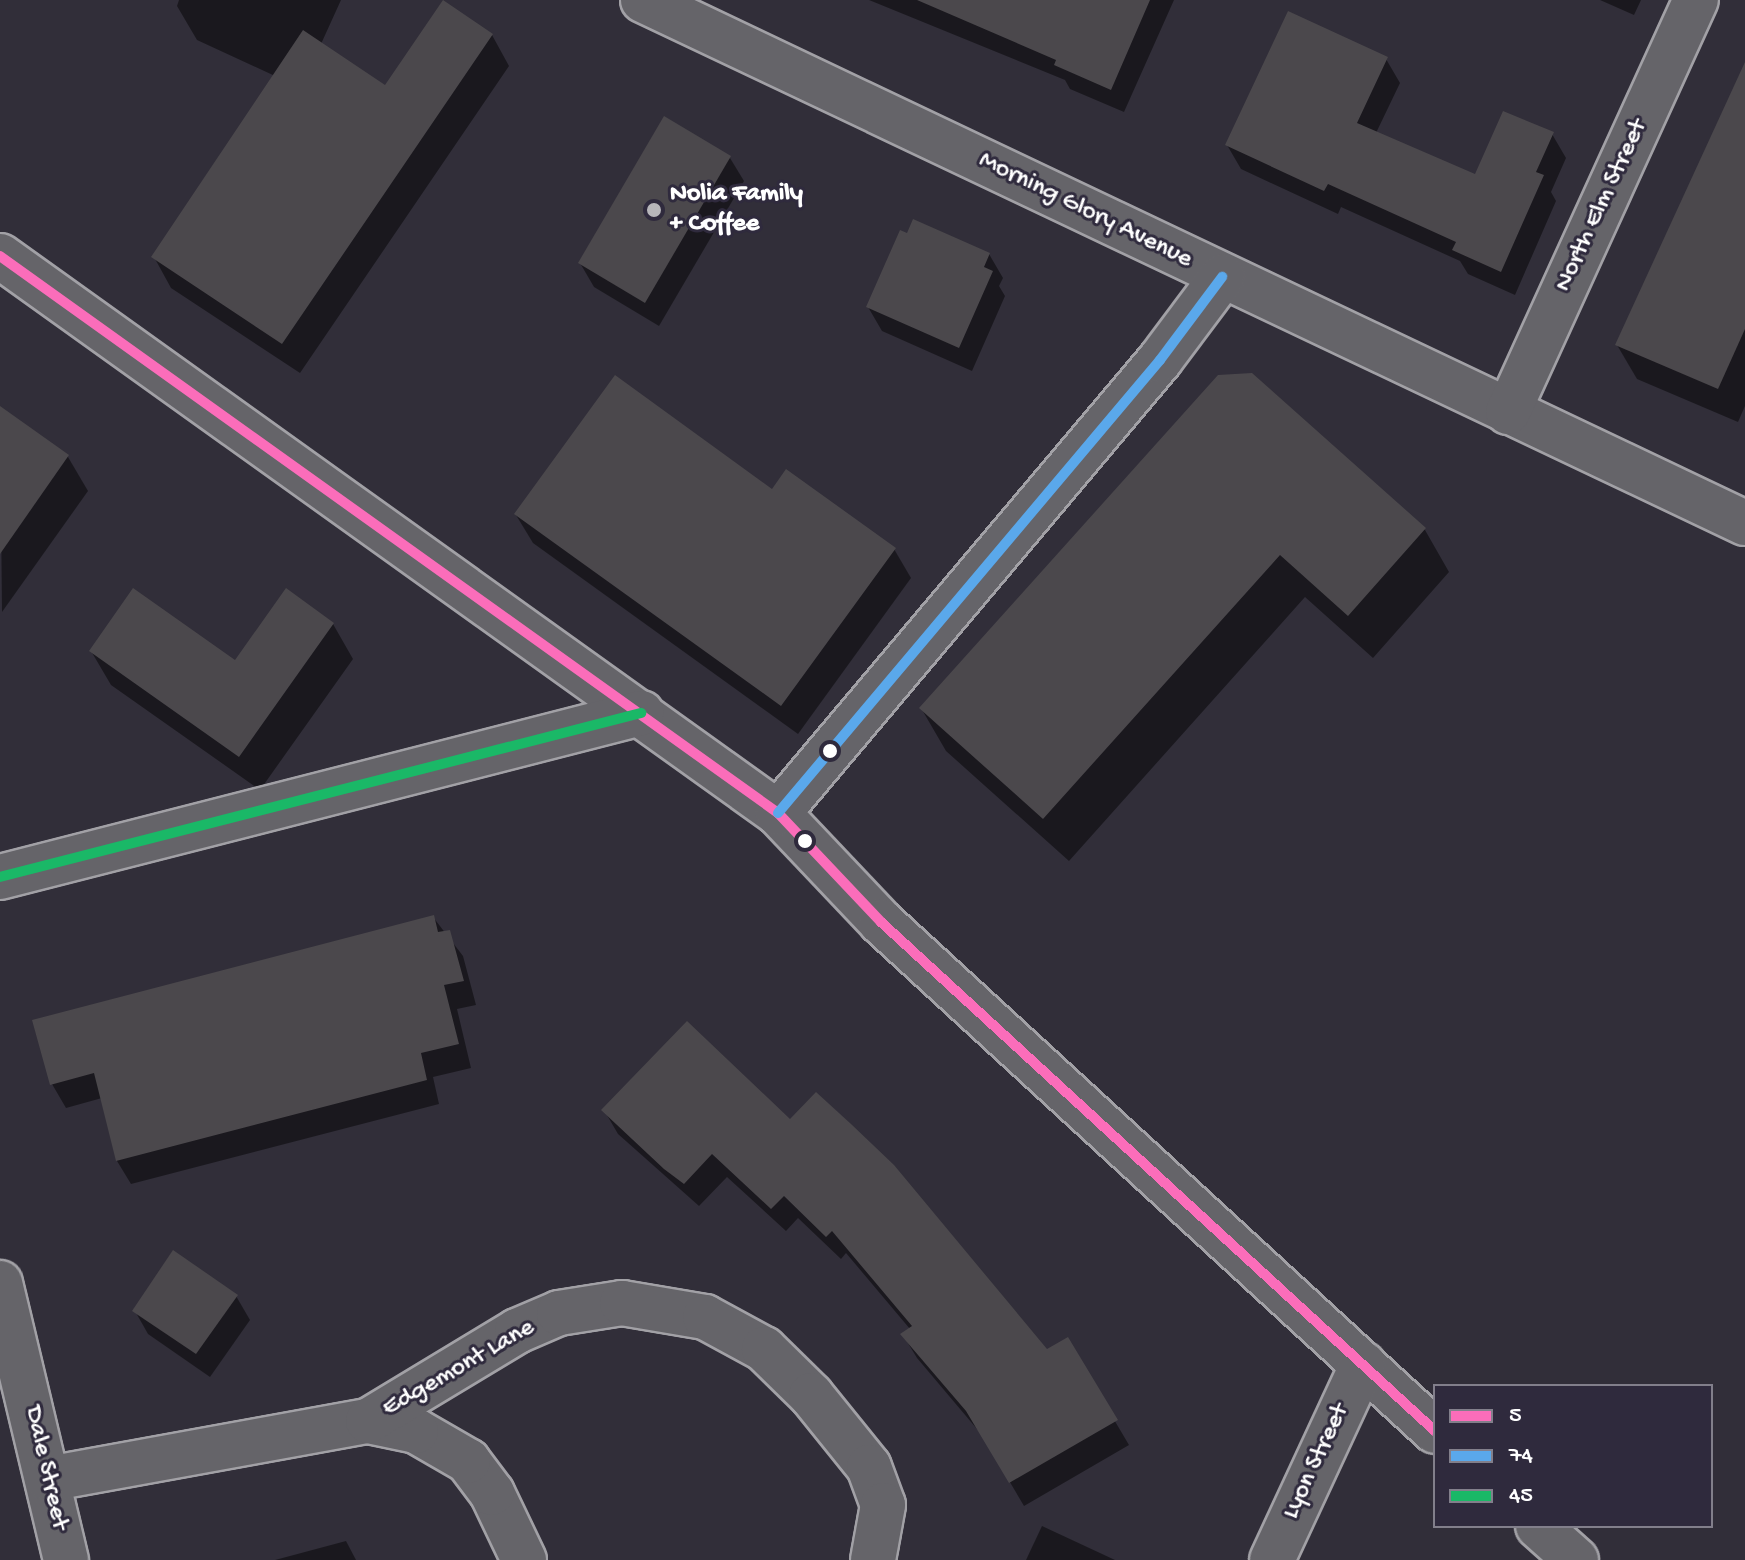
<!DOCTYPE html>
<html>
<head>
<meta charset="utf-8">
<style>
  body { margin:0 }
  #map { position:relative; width:1745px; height:1560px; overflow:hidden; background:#312e39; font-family:"Gochi Hand",sans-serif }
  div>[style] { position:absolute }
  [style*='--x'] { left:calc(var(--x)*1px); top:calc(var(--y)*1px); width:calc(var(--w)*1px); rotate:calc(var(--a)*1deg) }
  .shadow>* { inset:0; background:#0007 }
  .building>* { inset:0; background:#4b484c }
  .roads { filter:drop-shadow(2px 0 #a2a1a6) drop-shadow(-2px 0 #a2a1a6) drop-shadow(0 2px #a2a1a6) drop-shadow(0 -2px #a2a1a6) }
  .minor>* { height:44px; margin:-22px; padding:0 22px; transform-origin:22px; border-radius:22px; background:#656469 }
  .bus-1>* { height:10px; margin:-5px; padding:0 5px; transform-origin:5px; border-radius:5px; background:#fb6dba }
  .bus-2>* { height:10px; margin:-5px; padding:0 5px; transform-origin:5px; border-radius:5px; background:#5aa8eb }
  .bus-3>* { height:10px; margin:-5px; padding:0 5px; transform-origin:5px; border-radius:5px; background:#1ab867 }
  .dots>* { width:22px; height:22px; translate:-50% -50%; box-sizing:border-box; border:4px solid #2f2a3d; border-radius:50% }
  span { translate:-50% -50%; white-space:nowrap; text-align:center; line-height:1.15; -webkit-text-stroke:6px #2f2a3d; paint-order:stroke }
  .poi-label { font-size:26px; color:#fff; font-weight:700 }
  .left { translate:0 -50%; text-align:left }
  .street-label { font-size:26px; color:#fff }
  .legend { position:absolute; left:1433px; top:1384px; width:280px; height:144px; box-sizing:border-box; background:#2f2a3d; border:2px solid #827f8b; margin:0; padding:10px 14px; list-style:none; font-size:24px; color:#fff }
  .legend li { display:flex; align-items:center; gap:16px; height:40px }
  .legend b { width:40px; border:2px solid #827f8b }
</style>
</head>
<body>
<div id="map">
  <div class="shadow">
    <i style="clip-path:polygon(179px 0,341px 0,321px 44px,386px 88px,492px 35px,509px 66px,300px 373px,171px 288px,154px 257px,275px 76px,197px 40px,177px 6px)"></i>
    <i style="clip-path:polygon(869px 0,1174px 0,1124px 112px,1070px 89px,1065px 80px)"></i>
    <i style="clip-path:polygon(1600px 0,1641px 0,1634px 15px)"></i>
    <i style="clip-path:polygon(1386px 59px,1400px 83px,1376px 133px,1476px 177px,1552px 134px,1566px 158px,1551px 192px,1556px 201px,1515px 295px,1468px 274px,1460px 261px,1341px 207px,1338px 214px,1241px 169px,1227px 145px)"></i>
    <i style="clip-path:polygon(1745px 65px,1745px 406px,1738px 422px,1637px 379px,1617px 345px)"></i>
    <i style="clip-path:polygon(730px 158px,744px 181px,659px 326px,594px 287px,580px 263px)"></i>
    <i style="clip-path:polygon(989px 254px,1003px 278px,999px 286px,1005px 296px,972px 371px,882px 331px,868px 307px)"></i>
    <i style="clip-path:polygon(1251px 375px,1425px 530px,1449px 572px,1373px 658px,1305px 597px,1069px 861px,946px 751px,921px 708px)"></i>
    <i style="clip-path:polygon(0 409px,68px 457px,88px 491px,2px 612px)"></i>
    <i style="clip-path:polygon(773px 491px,894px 549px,911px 578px,798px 734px,533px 543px,516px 515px)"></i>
    <i style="clip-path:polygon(333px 624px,353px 659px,260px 790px,111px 685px,91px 651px,236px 663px)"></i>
    <i style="clip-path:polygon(433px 917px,463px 956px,476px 1005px,457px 1009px,471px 1068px,433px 1077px,439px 1104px,131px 1184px,117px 1161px,102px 1098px,66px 1108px,52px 1084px)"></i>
    <i style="clip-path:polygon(604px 1110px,790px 1122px,1047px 1352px,1067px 1340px,1129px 1445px,1024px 1506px,982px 1435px,917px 1358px,903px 1335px,910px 1329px,846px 1253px,841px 1259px,798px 1218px,786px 1231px,727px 1177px,699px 1206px,618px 1134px)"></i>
    <i style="clip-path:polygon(236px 1296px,250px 1320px,210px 1377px,148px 1334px,135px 1311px)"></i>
    <i style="clip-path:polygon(1042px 1526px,1115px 1560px,1026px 1560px)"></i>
    <i style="clip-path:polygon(346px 1541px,356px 1560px,275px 1560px)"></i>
  </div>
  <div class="building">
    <i style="clip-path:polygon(443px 0,493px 34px,282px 344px,151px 257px,303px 30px,385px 85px)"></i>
    <i style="clip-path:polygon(917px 0,1150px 0,1111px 90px,1054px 65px,1056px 60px)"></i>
    <i style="clip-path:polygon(1288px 11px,1388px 57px,1357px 123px,1475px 174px,1503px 111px,1554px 132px,1536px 172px,1544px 175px,1501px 272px,1452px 250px,1456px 242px,1328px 184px,1324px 191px,1225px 145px)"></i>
    <i style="clip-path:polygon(1745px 62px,1745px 329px,1718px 389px,1615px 345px)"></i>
    <i style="clip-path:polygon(664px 116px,731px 156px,645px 303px,578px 263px)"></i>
    <i style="clip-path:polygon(913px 219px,990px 253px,984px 267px,993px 271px,959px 348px,866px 307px,900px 230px,907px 233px)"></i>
    <i style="clip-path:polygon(1252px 373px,1426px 528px,1348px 616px,1280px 555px,1043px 819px,919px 708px,1218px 375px)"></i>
    <i style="clip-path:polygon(615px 375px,772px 489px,786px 469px,896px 548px,781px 706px,514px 514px)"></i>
    <i style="clip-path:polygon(0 406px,69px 455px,0 554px)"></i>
    <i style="clip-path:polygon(133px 588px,235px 660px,286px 588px,334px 623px,239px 757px,89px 651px)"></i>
    <i style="clip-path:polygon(434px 915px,438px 932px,450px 930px,464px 981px,444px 985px,459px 1044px,421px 1053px,427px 1080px,116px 1161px,94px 1073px,50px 1085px,32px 1020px)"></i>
    <i style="clip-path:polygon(687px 1021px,790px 1119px,816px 1092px,851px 1124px,894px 1165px,1047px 1349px,1068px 1337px,1118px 1420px,1009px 1483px,966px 1411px,900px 1334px,912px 1326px,832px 1231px,826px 1237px,784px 1196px,771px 1209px,712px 1154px,684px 1184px,664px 1169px,601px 1110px)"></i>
    <i style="clip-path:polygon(173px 1250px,238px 1295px,196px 1354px,132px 1311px)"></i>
  </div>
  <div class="roads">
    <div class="minor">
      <i style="--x:643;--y:0;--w:1220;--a:25.39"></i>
      <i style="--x:0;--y:256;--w:957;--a:35.6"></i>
      <i style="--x:778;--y:813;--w:150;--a:46.6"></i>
      <i style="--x:881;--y:922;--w:752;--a:42.58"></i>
      <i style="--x:1508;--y:412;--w:453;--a:-65.5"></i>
      <i style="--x:778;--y:813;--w:593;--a:-49.86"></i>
      <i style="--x:1160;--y:360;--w:104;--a:-53.2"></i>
      <i style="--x:0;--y:877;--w:662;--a:-14.35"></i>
      <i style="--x:0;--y:1283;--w:285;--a:76.6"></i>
      <i style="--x:48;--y:1479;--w:325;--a:-10.3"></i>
      <i style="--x:1538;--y:1526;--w:51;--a:41.8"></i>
      <i style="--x:524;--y:1560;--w:74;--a:-115.5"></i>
      <i style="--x:492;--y:1493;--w:40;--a:-127"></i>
      <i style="--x:468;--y:1461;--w:60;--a:-150"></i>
      <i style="--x:416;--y:1431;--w:49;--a:-168.2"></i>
      <i style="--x:368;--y:1421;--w:174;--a:-31.1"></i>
      <i style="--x:517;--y:1331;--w:46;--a:-23.2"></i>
      <i style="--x:559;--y:1313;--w:64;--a:-9"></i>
      <i style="--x:622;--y:1303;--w:84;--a:9.6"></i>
      <i style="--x:705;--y:1317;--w:67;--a:28.5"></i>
      <i style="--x:764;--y:1349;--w:66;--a:44.4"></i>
      <i style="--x:811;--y:1395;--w:92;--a:51.1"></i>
      <i style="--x:869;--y:1467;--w:40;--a:69.8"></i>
      <i style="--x:883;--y:1505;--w:56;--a:100.3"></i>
      <i style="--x:1272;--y:1560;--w:216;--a:-65.1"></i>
    </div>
  </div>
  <div class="bus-1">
    <i style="--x:0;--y:256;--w:957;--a:35.6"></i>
    <i style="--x:778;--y:813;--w:150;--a:46.6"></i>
    <i style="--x:881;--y:922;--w:752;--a:42.58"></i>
  </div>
  <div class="bus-2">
    <i style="--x:778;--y:813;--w:593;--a:-49.86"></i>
    <i style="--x:1160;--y:360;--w:104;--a:-53.2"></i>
  </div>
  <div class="bus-3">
    <i style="--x:0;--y:877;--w:662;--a:-14.35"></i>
  </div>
  <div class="dots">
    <i style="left:654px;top:210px;background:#b7b6ba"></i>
    <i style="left:830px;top:751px;background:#fff"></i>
    <i style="left:805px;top:841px;background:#fff"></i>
  </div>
  <div class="poi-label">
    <span class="left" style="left:670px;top:210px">Nolia Family<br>+ Coffee</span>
  </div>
  <div class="street-label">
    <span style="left:1602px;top:206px;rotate:-65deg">North Elm Street</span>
    <span style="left:1085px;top:211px;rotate:26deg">Morning Glory Avenue</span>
    <span style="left:459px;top:1369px;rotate:-30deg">Edgemont Lane</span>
    <span style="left:1317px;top:1462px;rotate:-65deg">Lyon Street</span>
    <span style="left:45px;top:1468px;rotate:77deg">Dale Street</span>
  </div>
  <ul class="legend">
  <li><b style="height:10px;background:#fb6dba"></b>5</li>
  <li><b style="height:10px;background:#5aa8eb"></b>74</li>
  <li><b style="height:10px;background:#1ab867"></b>45</li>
  </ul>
</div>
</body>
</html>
